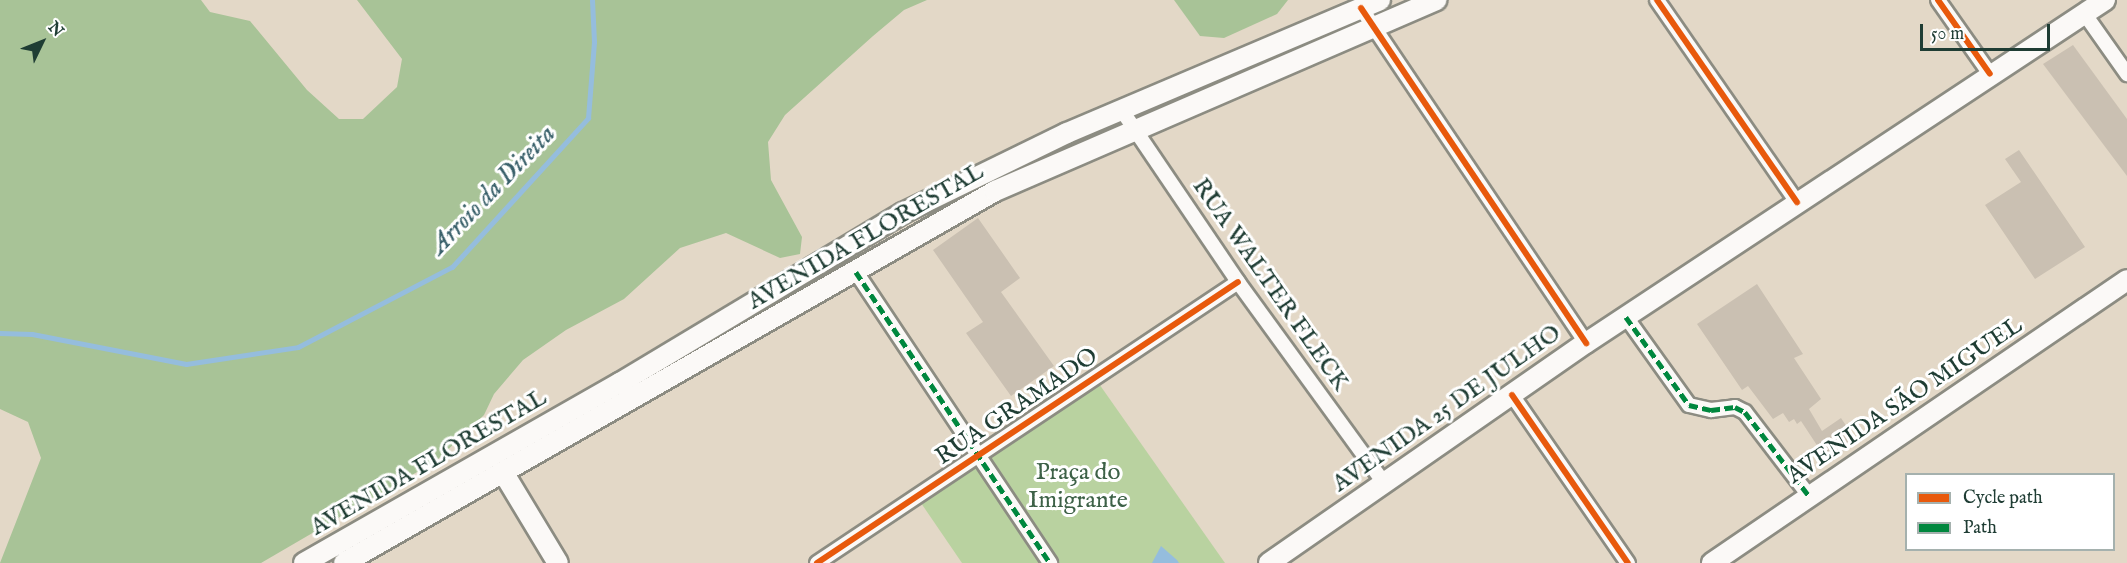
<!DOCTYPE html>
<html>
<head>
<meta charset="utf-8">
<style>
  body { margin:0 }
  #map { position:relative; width:2127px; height:563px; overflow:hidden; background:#e3d8c7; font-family:"IM FELL English",serif }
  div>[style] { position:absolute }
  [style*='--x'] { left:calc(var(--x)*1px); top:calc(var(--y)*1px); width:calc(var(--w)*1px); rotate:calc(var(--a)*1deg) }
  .green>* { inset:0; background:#b9d2a0 }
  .forest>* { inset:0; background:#a8c397 }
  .water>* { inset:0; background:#95bddd }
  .stream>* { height:5px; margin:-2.5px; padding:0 2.5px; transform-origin:2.5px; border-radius:2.5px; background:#95bddd }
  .building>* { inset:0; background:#cac0b2 }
  .roads { filter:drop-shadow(2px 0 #8c8c82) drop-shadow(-2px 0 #8c8c82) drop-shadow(0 2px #8c8c82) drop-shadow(0 -2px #8c8c82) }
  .street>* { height:14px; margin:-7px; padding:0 7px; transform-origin:7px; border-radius:7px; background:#fbf9f7 }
  .secondary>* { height:20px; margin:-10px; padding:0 10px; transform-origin:10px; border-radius:10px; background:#fbf9f7 }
  .quiet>* { height:4.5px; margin-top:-2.25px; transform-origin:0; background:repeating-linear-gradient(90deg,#00873e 0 9px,transparent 0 13.5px) }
  .cycleway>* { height:6px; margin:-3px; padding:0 3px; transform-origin:3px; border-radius:3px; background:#e8590c }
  span { translate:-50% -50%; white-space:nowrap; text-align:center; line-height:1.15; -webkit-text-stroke:6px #fff; paint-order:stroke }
  .street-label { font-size:24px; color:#1f3d34 }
  .park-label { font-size:24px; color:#3d6147 }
  .water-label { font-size:26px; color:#39606a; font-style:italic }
  .legend { position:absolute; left:1905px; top:473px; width:210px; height:78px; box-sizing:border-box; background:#fff; border:2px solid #a5b1ae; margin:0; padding:8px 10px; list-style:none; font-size:18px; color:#1f3d34 }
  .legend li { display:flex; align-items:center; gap:12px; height:30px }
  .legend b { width:30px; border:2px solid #a5b1ae }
  .north { position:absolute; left:12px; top:12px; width:60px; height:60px; -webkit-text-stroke:4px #fff; paint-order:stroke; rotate:47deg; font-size:16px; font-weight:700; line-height:24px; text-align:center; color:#1f3d34 }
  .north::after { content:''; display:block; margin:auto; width:21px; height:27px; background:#1f3d34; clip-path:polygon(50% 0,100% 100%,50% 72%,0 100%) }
  .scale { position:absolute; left:1920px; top:24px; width:130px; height:27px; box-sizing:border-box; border:3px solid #1f3d34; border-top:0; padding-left:8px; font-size:18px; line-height:21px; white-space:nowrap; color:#1f3d34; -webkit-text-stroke:4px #fff; paint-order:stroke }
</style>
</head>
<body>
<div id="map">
  <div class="green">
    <i style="clip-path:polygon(1097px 381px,1225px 563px,962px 563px,921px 503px)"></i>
  </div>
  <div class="forest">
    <i style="clip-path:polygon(0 0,201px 0,210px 12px,250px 21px,307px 90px,339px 119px,363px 119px,397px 87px,402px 59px,357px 0,927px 0,904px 10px,873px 36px,785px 115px,768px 142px,771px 180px,802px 237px,800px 254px,780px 258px,726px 233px,680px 248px,624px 299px,566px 330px,523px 360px,494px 394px,484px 415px,436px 461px,261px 563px,0 563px,41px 458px,28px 422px,0 409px)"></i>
    <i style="clip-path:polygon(1174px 0,1288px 0,1277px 14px,1224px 38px,1200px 36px)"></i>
  </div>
  <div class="water">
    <i style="clip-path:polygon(1161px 546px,1177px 560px,1179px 563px,1152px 563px)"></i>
  </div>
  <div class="stream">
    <i style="--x:0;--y:333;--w:32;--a:2"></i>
    <i style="--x:32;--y:334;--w:157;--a:11"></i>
    <i style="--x:186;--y:364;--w:113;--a:-8.6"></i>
    <i style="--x:298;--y:347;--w:174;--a:-27.5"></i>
    <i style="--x:452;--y:267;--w:202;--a:-47.6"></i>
    <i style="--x:588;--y:118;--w:76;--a:-85.5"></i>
    <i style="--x:594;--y:42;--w:42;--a:-92.7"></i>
  </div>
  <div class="building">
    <i style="clip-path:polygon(2073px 45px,2127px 119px,2127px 176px,2043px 64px)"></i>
    <i style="clip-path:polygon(2019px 150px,2085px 247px,2035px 279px,1985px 205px,2021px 182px,2005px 159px)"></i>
    <i style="clip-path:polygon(978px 218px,1020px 278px,1001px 292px,1054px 366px,1011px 396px,966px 333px,983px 322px,933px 250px)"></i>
    <i style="clip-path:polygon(1757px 284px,1803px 354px,1794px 358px,1821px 399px,1809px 409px,1822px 431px,1841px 418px,1857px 442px,1828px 462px,1801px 421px,1797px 424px,1794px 419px,1789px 422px,1783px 413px,1773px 419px,1748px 386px,1742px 390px,1697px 324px)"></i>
  </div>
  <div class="roads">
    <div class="street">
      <i style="--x:1657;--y:0;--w:246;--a:55.3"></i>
      <i style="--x:1938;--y:0;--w:90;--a:54.9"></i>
      <i style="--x:1361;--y:8;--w:404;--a:56.1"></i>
      <i style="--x:2084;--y:13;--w:75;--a:54.8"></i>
      <i style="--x:1121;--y:109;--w:209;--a:55.9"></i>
      <i style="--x:1238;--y:282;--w:250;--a:54"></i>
      <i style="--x:856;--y:272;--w:350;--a:56.3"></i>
      <i style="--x:1626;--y:317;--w:108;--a:54.4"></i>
      <i style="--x:1689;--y:405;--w:23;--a:13"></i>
      <i style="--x:1711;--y:410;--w:24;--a:-7"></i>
      <i style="--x:1735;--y:407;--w:11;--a:27"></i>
      <i style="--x:1745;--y:412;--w:107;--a:52.6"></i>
      <i style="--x:1512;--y:395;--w:204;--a:55.4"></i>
      <i style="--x:817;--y:563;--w:506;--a:-33.72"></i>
    </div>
    <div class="secondary">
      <i style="--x:503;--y:472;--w:106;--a:58.9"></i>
      <i style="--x:304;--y:563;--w:364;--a:-29.7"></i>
      <i style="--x:620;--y:383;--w:330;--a:-31"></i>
      <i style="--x:903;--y:213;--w:182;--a:-26"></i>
      <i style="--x:1067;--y:133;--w:340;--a:-23"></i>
      <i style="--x:344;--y:563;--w:750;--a:-29.74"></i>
      <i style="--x:995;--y:191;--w:481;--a:-23.4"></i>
      <i style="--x:1269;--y:563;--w:386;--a:-34.8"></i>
      <i style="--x:1586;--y:343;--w:622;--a:-33.46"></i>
      <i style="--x:1712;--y:563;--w:502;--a:-34.29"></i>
    </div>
  </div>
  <div class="quiet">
    <i style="--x:856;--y:272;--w:350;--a:56.3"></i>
    <i style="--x:1626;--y:317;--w:108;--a:54.4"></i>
    <i style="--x:1689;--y:405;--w:23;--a:13"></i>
    <i style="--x:1711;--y:410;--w:24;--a:-7"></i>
    <i style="--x:1735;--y:407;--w:11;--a:27"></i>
    <i style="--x:1745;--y:412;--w:107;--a:52.6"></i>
  </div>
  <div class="cycleway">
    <i style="--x:1657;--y:0;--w:246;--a:55.3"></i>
    <i style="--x:1938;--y:0;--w:90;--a:54.9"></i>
    <i style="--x:1361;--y:8;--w:404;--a:56.1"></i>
    <i style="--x:1512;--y:395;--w:204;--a:55.4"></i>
    <i style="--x:817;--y:563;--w:506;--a:-33.72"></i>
  </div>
  <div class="street-label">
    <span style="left:866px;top:237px;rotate:-30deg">AVENIDA FLORESTAL</span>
    <span style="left:1270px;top:285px;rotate:55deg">RUA WALTER FLECK</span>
    <span style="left:1905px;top:401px;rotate:-34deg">AVENIDA SÃO MIGUEL</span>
    <span style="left:1017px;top:407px;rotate:-34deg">RUA GRAMADO</span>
    <span style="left:1447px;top:409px;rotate:-35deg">AVENIDA 25 DE JULHO</span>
    <span style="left:429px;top:463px;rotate:-30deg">AVENIDA FLORESTAL</span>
  </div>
  <div class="park-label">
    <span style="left:1078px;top:487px">Praça do<br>Imigrante</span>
  </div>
  <div class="water-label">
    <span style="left:493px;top:190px;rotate:-46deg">Arroio da Direita</span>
  </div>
  <ul class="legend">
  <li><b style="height:8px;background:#e8590c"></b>Cycle path</li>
  <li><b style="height:8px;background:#00873e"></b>Path</li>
  </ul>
  <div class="north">N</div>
  <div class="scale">50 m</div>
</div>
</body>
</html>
